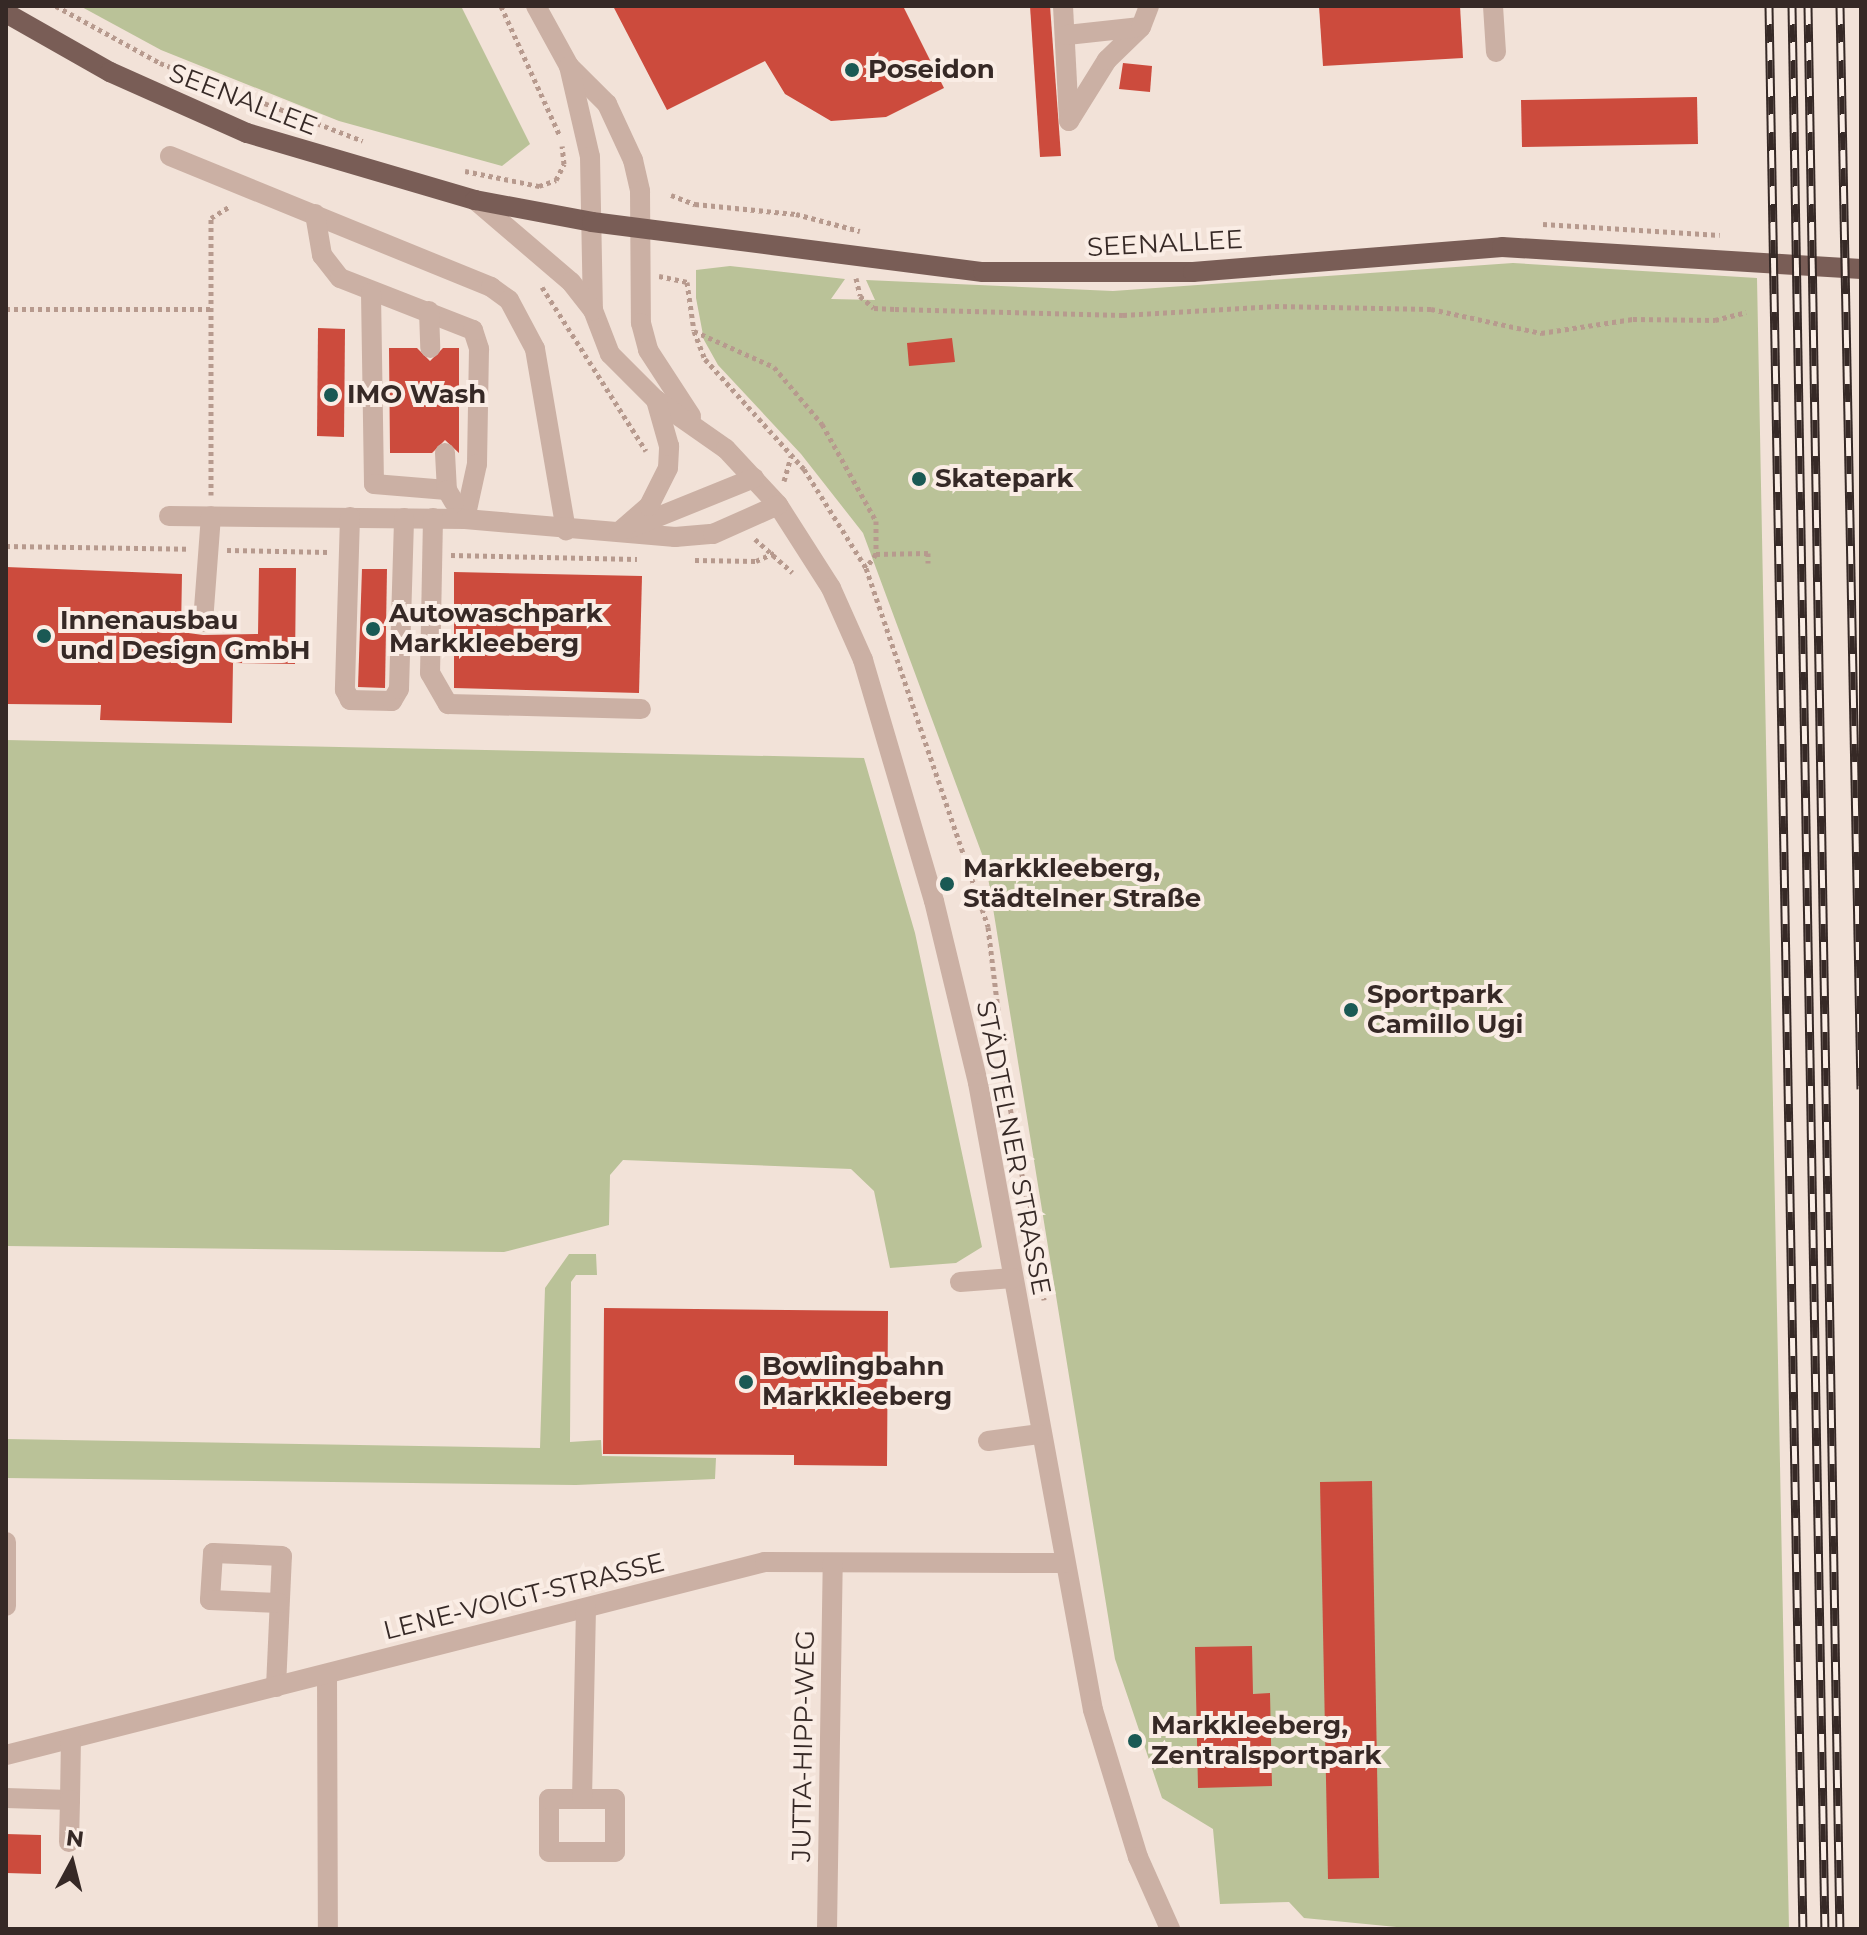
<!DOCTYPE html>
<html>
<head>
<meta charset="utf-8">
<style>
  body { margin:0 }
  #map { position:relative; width:1867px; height:1935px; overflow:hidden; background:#f2e2d8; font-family:Montserrat,sans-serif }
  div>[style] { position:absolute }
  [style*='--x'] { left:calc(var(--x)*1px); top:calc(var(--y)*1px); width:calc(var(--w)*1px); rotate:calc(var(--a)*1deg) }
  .green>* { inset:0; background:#bac298 }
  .building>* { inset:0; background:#cc4b3d }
  .path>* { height:5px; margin-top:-2.5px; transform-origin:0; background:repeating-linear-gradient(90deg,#b79a8e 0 4px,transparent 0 8px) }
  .minor>* { height:20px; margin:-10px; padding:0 10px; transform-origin:10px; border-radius:10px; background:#cbb0a4 }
  .major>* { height:20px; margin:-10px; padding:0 10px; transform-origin:10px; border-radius:10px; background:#795d56 }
  .rail>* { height:9px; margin-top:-4.5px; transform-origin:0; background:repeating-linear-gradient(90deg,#faede5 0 18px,#362926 0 36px); box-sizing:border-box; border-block:2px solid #362926 }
  .dots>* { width:22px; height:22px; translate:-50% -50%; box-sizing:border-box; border:4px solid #faede5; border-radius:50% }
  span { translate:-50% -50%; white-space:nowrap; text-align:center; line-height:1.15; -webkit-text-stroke:8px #faede5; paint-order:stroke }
  .poi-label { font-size:26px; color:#362926; font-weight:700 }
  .left { translate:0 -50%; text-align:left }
  .street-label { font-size:26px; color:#362926 }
  .frame { position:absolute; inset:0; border:8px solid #362926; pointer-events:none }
  .north { position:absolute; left:32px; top:1823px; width:80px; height:80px; -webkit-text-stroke:6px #faede5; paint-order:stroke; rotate:7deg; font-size:22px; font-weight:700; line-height:32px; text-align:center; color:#362926 }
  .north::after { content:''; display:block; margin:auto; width:28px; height:36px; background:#362926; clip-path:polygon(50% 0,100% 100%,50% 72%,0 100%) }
</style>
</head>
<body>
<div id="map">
  <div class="green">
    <i style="clip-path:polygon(80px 6px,461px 6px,530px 144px,502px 166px,339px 121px,161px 50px)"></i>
    <i style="clip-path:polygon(1513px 263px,1757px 278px,1789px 1929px,1417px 1929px,1304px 1918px,1289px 1902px,1220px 1904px,1213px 1829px,1162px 1798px,1115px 1659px,986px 865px,863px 533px,801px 454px,718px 365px,704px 340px,696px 298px,696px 270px,730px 266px,845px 279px,831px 299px,875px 300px,866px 280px,1113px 291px)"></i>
    <i style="clip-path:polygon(6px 740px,864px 758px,915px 933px,982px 1247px,956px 1263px,890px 1268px,874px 1191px,851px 1169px,623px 1160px,610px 1175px,609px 1225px,504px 1252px,6px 1246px)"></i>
    <i style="clip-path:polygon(569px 1254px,596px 1254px,597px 1275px,576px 1275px,571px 1282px,570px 1442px,601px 1440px,602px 1456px,716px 1458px,715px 1479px,576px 1485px,6px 1478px,6px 1439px,540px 1448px,545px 1288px)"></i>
  </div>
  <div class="building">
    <i style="clip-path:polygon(613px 6px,903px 6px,944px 88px,886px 117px,831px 121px,785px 94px,765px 61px,667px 110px)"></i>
    <i style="clip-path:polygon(1030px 6px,1050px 6px,1061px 156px,1040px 157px)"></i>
    <i style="clip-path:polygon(1319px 6px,1460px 6px,1463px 58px,1323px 66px)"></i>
    <i style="clip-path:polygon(1123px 63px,1152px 66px,1150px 92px,1119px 89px)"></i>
    <i style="clip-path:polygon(1697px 97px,1698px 144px,1522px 147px,1521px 100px)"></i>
    <i style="clip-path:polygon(318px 328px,345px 329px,344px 437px,317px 436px)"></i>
    <i style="clip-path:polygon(952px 338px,955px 362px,909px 366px,907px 343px)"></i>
    <i style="clip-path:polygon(389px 348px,417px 348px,430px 361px,443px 348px,459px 348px,459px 453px,445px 440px,432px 453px,390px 453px)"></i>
    <i style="clip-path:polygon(6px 567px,182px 574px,181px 632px,203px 635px,258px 634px,259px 568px,296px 568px,295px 664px,233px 663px,232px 723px,100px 720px,101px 705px,6px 704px)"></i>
    <i style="clip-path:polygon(362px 569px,387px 569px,385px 688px,358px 687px)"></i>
    <i style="clip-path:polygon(454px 572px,642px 576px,639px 693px,454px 688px)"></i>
    <i style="clip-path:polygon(604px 1308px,888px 1311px,887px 1466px,794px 1465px,794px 1455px,603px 1454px)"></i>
    <i style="clip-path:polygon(1372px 1481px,1379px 1878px,1328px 1879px,1320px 1482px)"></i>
    <i style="clip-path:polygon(1252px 1646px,1253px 1694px,1270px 1693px,1272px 1786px,1198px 1788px,1195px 1647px)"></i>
    <i style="clip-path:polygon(6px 1834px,41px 1835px,41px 1874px,6px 1873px)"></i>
  </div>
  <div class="path">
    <i style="--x:56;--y:6;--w:119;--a:28.7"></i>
    <i style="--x:160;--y:63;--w:217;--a:21"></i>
    <i style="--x:501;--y:6;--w:143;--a:65.6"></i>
    <i style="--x:465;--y:171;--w:76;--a:11.5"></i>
    <i style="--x:539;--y:186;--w:18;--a:-19"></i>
    <i style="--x:556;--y:180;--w:18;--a:-63"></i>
    <i style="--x:564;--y:164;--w:18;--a:-96"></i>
    <i style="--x:671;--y:195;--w:26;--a:21"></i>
    <i style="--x:695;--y:204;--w:101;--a:5.7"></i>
    <i style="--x:796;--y:214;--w:66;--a:14.9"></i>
    <i style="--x:1543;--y:224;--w:177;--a:3.6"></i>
    <i style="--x:659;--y:276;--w:29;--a:12"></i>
    <i style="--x:687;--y:282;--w:49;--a:81.9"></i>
    <i style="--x:694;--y:331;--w:30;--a:69"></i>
    <i style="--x:705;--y:359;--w:148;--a:48"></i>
    <i style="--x:804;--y:469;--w:117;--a:57.9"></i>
    <i style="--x:866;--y:568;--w:379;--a:71.2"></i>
    <i style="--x:988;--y:927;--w:175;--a:83.1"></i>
    <i style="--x:1009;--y:1101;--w:202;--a:80"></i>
    <i style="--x:856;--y:278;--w:18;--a:77"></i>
    <i style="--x:860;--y:296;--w:18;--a:41"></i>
    <i style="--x:874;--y:308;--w:21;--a:3"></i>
    <i style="--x:895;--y:309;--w:228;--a:1.5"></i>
    <i style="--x:1123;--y:315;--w:152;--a:-3.4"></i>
    <i style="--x:1275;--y:306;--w:156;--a:1.1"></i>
    <i style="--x:1431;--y:309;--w:113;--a:12.3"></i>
    <i style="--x:1541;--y:333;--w:93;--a:-8.7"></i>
    <i style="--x:1633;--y:319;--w:82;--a:0.7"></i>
    <i style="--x:1715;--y:320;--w:32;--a:-14"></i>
    <i style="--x:542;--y:287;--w:194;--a:57.6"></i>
    <i style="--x:6;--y:309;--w:204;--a:0"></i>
    <i style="--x:694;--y:331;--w:88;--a:24.2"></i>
    <i style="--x:774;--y:367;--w:75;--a:49.9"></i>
    <i style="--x:822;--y:424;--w:111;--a:60.9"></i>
    <i style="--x:876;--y:521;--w:33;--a:90"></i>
    <i style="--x:876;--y:554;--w:17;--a:126"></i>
    <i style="--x:784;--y:481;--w:26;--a:-74"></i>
    <i style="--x:211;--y:495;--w:277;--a:-90"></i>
    <i style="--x:211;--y:218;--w:22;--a:-32"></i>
    <i style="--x:755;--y:539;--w:50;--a:41.7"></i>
    <i style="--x:6;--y:546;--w:183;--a:0.9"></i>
    <i style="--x:227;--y:550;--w:102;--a:1.1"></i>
    <i style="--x:876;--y:554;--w:52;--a:-1.1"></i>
    <i style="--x:928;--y:553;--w:10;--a:90"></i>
    <i style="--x:451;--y:555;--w:186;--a:1.2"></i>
    <i style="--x:695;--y:560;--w:61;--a:0.9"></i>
    <i style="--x:756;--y:561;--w:20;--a:-24"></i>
  </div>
  <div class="minor">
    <i style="--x:536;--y:6;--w:68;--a:61.2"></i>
    <i style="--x:569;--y:66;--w:54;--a:45"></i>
    <i style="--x:607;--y:104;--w:62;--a:65.1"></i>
    <i style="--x:633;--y:160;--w:32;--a:77"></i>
    <i style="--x:640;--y:191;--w:132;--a:89.6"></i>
    <i style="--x:641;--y:323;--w:28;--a:75"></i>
    <i style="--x:648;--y:350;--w:79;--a:56.9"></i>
    <i style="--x:1063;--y:6;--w:115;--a:87"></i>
    <i style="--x:1069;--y:121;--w:72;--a:-58.1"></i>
    <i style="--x:1107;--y:60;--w:47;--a:-44.1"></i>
    <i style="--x:1493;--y:6;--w:46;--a:86.3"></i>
    <i style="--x:1067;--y:35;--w:74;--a:-6.2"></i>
    <i style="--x:1141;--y:27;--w:22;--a:-69"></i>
    <i style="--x:569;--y:66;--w:93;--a:77"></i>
    <i style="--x:590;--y:157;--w:153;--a:88.9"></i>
    <i style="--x:593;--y:310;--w:47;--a:68.9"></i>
    <i style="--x:610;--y:354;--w:65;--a:45"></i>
    <i style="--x:656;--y:400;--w:85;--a:35"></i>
    <i style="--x:726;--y:449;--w:76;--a:47.1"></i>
    <i style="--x:778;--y:505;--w:98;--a:57.4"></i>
    <i style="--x:831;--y:588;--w:79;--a:66"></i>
    <i style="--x:863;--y:660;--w:251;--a:73.6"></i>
    <i style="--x:934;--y:901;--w:187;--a:76.4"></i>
    <i style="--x:978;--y:1083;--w:637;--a:79.61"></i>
    <i style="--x:1093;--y:1710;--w:154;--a:73"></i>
    <i style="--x:1138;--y:1857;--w:79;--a:66"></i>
    <i style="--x:170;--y:156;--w:347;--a:22.2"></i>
    <i style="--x:491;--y:287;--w:22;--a:36"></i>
    <i style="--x:509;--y:300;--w:55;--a:62"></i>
    <i style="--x:535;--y:349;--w:184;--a:80.3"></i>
    <i style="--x:475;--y:200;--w:126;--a:40.5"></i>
    <i style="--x:571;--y:282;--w:36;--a:52"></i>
    <i style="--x:315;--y:214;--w:42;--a:80.3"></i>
    <i style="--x:322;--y:255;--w:29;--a:52"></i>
    <i style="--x:340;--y:278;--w:143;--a:21.4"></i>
    <i style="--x:473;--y:330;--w:20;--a:72"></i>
    <i style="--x:479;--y:349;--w:115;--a:91"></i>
    <i style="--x:477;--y:464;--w:56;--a:102.3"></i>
    <i style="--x:371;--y:293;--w:191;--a:89.1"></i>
    <i style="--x:374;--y:484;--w:73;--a:4.7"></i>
    <i style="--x:429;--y:311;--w:37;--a:88"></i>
    <i style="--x:445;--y:453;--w:37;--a:87"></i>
    <i style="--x:447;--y:490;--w:14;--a:60"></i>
    <i style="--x:169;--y:516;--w:296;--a:0.6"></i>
    <i style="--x:465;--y:519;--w:211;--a:4.9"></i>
    <i style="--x:675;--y:537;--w:38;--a:-5"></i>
    <i style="--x:713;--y:534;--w:71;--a:-24"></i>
    <i style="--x:350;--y:517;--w:173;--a:91.7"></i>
    <i style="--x:345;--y:690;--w:11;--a:63"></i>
    <i style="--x:350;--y:700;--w:42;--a:1.4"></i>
    <i style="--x:392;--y:701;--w:14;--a:-60"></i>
    <i style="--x:399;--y:689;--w:171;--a:-88.3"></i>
    <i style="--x:433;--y:518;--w:155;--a:91.1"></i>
    <i style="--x:430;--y:673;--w:36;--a:60"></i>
    <i style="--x:448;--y:704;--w:193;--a:1.5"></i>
    <i style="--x:628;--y:529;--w:136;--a:-22"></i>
    <i style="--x:619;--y:532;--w:40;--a:-41"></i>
    <i style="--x:649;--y:506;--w:42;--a:-63.4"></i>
    <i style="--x:668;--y:468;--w:22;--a:-87"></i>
    <i style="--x:669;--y:446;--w:48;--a:-105.8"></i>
    <i style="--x:203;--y:622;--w:106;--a:-85.7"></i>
    <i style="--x:960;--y:1282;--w:53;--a:-4.3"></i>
    <i style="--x:988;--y:1441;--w:51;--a:-7.8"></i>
    <i style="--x:6;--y:1542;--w:64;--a:90"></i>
    <i style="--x:327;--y:1674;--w:255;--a:89.8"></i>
    <i style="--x:276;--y:1687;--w:131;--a:-87.4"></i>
    <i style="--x:282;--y:1556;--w:69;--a:-177.5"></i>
    <i style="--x:213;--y:1553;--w:47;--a:93.7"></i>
    <i style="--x:210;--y:1600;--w:69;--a:2.5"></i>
    <i style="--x:6;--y:1755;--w:783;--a:-14.27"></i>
    <i style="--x:765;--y:1562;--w:299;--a:0.2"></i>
    <i style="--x:6;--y:1798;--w:64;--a:1.8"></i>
    <i style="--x:70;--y:1800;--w:61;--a:-89.1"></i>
    <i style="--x:582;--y:1799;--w:33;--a:0"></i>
    <i style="--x:615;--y:1799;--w:53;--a:90"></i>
    <i style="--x:615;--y:1852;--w:66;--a:180"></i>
    <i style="--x:549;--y:1852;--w:53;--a:-90"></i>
    <i style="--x:549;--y:1799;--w:33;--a:0"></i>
    <i style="--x:582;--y:1799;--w:191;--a:-88.8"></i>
    <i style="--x:69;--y:1842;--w:42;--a:-88.6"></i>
    <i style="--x:827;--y:1929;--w:366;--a:-89.1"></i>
  </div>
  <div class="major">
    <i style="--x:6;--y:13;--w:120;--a:29.6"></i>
    <i style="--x:110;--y:72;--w:150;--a:24"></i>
    <i style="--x:247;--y:133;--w:238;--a:16.4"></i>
    <i style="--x:475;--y:200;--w:119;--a:10.6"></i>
    <i style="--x:592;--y:222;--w:394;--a:7.3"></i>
    <i style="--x:983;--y:272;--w:210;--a:0"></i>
    <i style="--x:1193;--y:272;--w:310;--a:-4.6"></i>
    <i style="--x:1502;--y:247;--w:360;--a:3.5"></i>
  </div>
  <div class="rail">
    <i style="--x:1769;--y:6;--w:1923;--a:88.99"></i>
    <i style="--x:1792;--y:6;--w:1923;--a:89.02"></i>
    <i style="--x:1808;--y:6;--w:1923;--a:89.05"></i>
    <i style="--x:1840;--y:6;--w:1083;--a:88.89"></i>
  </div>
  <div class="dots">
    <i style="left:852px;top:70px;background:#1a5954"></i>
    <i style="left:331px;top:395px;background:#1a5954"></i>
    <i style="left:919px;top:479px;background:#1a5954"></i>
    <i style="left:373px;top:629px;background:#1a5954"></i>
    <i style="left:44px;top:636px;background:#1a5954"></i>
    <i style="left:947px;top:884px;background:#1a5954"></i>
    <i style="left:1351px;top:1010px;background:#1a5954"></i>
    <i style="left:746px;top:1382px;background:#1a5954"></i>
    <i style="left:1135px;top:1741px;background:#1a5954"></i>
  </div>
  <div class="poi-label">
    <span class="left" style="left:868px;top:70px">Poseidon</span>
    <span class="left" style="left:347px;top:395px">IMO Wash</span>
    <span class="left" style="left:935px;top:479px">Skatepark</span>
    <span class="left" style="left:389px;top:629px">Autowaschpark<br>Markkleeberg</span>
    <span class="left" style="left:60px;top:636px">Innenausbau<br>und Design GmbH</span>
    <span class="left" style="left:963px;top:884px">Markkleeberg,<br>Städtelner Straße</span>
    <span class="left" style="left:1367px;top:1010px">Sportpark<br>Camillo Ugi</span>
    <span class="left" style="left:762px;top:1382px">Bowlingbahn<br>Markkleeberg</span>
    <span class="left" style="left:1151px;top:1741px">Markkleeberg,<br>Zentralsportpark</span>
  </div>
  <div class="street-label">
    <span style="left:243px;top:100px;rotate:21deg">SEENALLEE</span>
    <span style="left:1165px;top:244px;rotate:-3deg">SEENALLEE</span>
    <span style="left:1013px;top:1148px;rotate:79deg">STÄDTELNER STRASSE</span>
    <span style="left:524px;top:1597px;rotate:-14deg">LENE-VOIGT-STRASSE</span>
    <span style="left:804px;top:1746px;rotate:-89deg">JUTTA-HIPP-WEG</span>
  </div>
  <div class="frame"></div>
  <div class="north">N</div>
</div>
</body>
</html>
